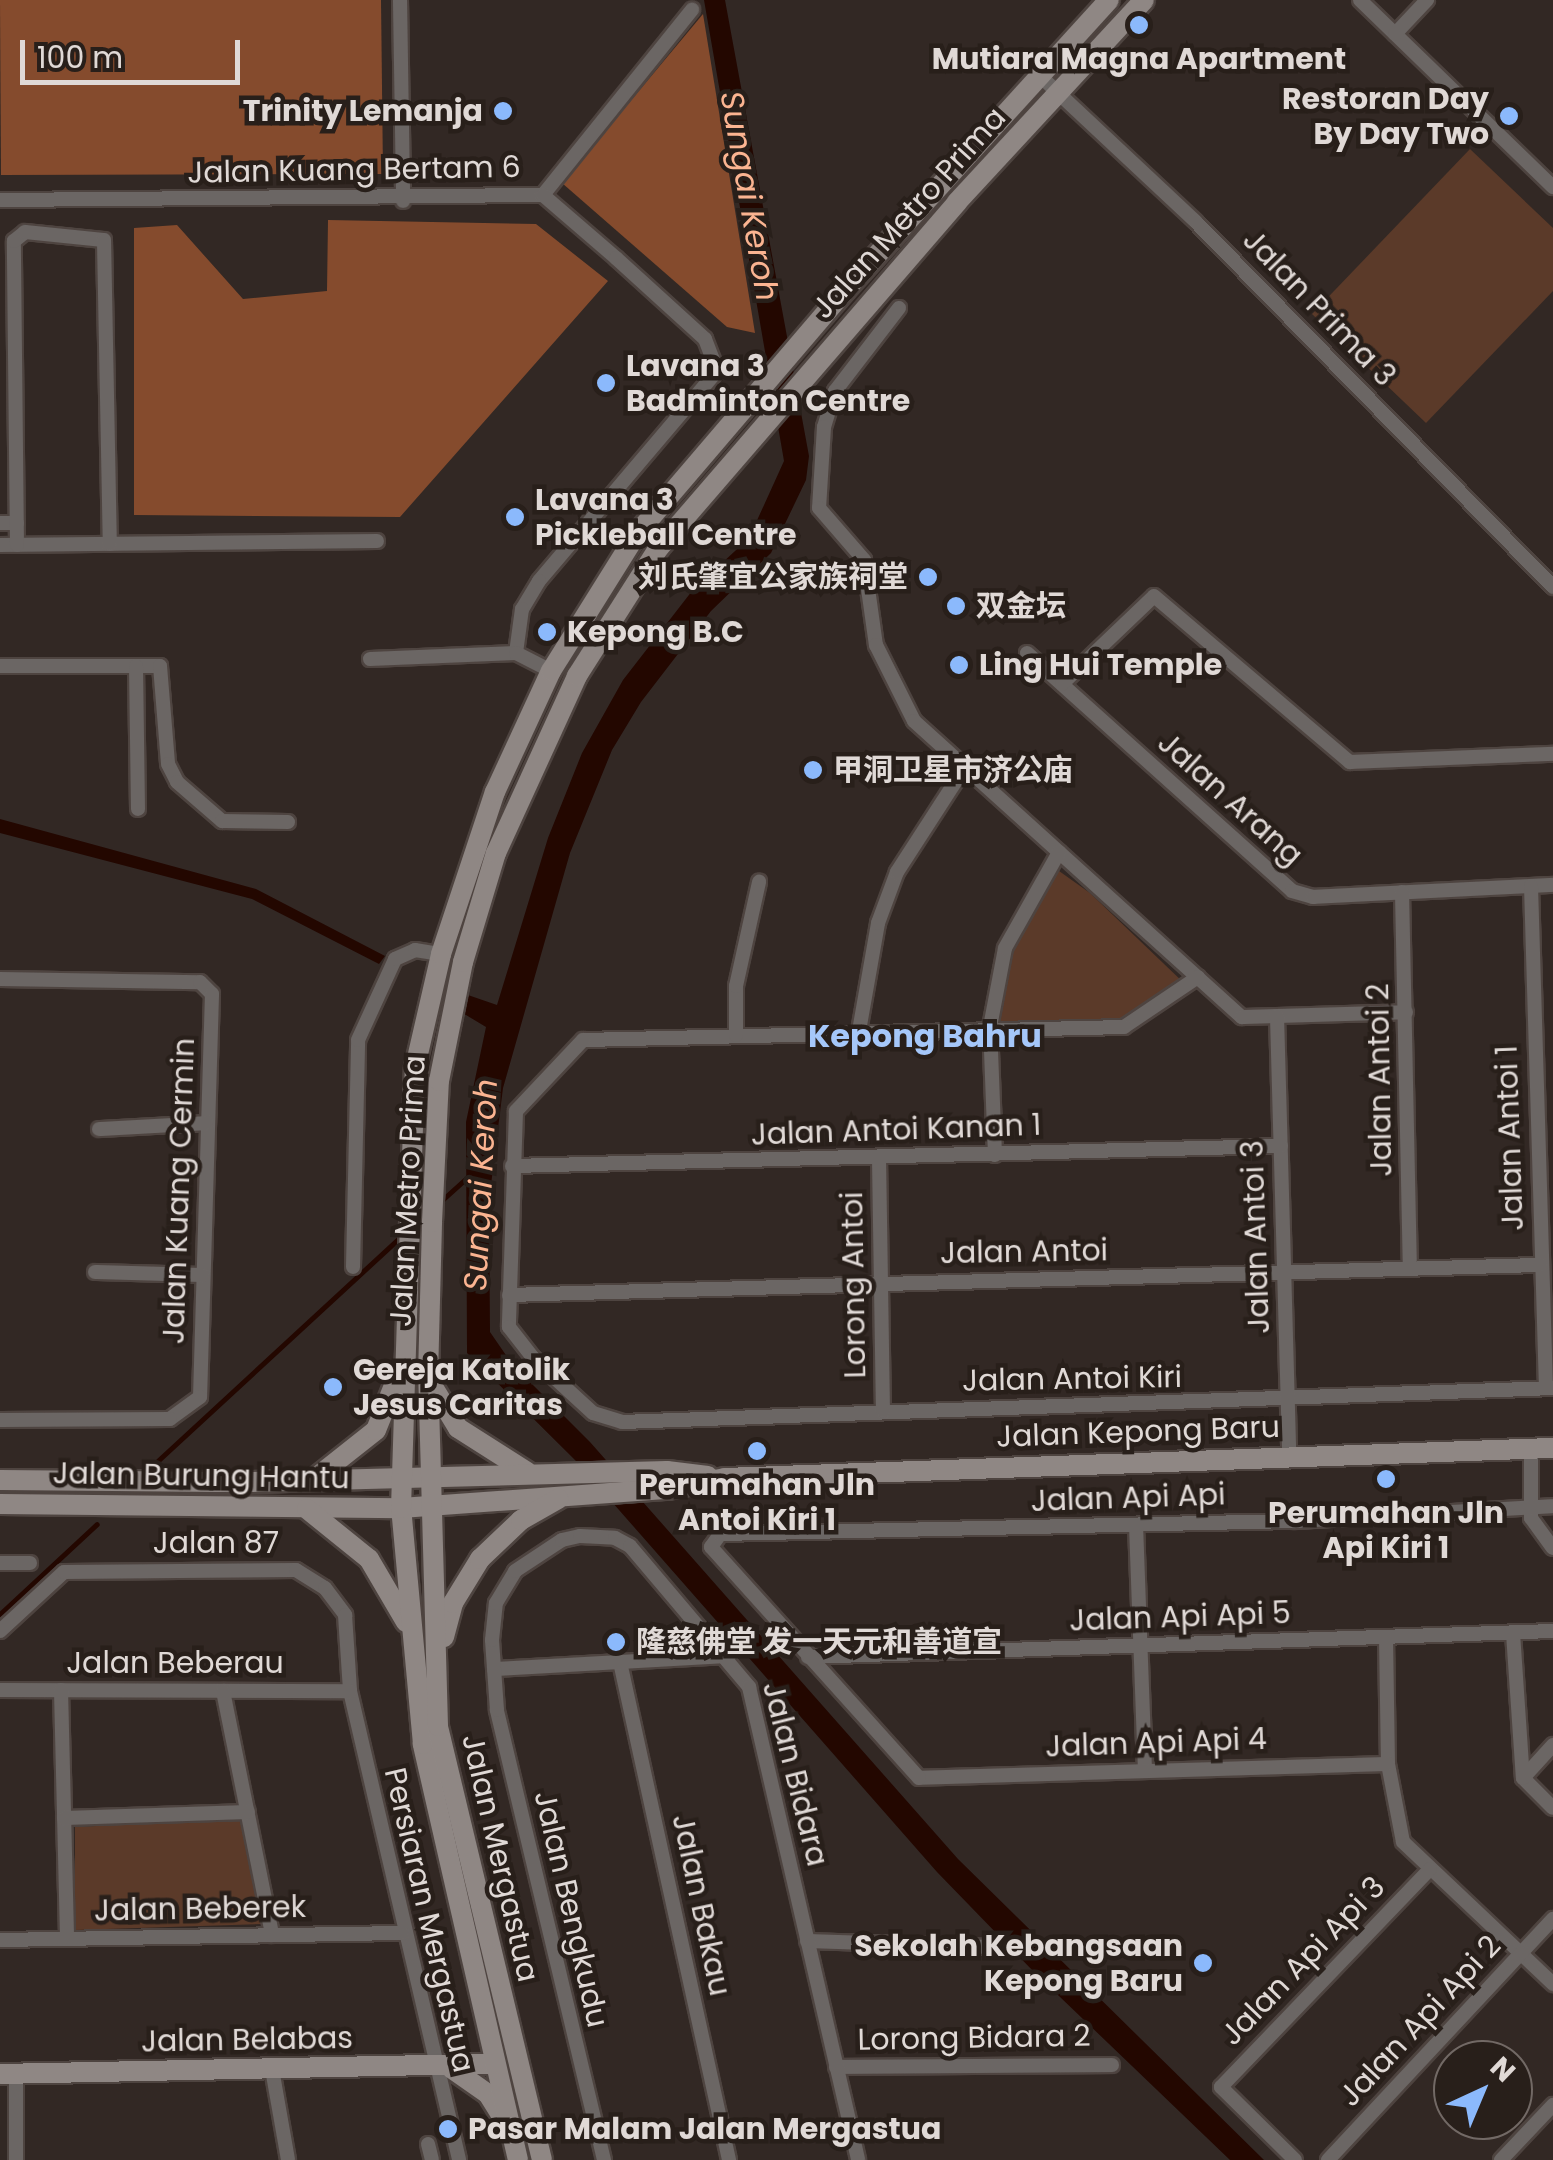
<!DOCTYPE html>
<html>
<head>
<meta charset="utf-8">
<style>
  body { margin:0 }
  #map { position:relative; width:1553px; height:2160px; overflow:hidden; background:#322824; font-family:Poppins,"Noto Sans SC",sans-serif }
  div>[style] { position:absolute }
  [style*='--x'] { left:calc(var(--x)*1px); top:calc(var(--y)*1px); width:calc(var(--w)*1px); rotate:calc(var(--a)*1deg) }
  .green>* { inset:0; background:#5b3a29 }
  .forest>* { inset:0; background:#854b2d }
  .water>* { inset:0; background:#230700 }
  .stream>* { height:5px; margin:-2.5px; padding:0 2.5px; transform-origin:2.5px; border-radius:2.5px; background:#230700 }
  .roads { filter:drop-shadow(2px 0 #4e4440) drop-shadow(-2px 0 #4e4440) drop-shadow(0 2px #4e4440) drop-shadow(0 -2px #4e4440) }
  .street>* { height:14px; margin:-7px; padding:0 7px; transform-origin:7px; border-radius:7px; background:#6b6664 }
  .secondary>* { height:20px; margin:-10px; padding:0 10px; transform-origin:10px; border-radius:10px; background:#8f8784 }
  .dots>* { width:28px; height:28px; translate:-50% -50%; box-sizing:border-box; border:5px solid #281f1a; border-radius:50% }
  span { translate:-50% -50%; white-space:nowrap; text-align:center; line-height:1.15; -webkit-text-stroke:9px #281f1a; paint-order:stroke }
  .poi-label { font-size:30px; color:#e0d9d6; font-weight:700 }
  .right { translate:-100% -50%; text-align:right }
  .left { translate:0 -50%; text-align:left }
  .street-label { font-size:30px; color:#e0d9d6 }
  .water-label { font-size:32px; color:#fbb491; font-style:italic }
  .neighbourhood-label { font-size:32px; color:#a5c7f9; font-weight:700 }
  .north { position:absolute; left:1433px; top:2040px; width:100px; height:100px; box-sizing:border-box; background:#281f1a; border:2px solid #726965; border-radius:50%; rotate:44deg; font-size:28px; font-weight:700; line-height:40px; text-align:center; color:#e0d9d6 }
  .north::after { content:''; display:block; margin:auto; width:35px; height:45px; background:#8bb9fc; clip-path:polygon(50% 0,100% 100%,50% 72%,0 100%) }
  .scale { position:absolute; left:20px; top:40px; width:220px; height:45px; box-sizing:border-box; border:5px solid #e0d9d6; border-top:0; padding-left:12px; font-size:30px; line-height:35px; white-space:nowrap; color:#e0d9d6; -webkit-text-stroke:8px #281f1a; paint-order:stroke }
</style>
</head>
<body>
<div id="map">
  <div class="green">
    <i style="clip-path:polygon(1470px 149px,1553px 228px,1553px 291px,1426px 423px,1312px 314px)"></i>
    <i style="clip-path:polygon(1052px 866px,1090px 893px,1186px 985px,1124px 1027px,990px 1027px,1005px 948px)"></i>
    <i style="clip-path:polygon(240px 1819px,262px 1924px,75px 1930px,75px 1827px)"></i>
  </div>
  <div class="forest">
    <i style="clip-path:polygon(0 0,381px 0,383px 174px,1px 175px)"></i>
    <i style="clip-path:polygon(703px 14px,755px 333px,727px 327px,562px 183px)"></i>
    <i style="clip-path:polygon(328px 220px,536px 224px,608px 281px,400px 517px,134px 515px,134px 228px,177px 225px,243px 299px,327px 291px)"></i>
  </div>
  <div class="water">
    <i style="clip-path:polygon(704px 0,725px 0,809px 456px,806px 480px,771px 553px,711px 611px,641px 702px,612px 750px,570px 853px,503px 1088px,489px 1201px,490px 1332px,512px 1364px,590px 1442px,958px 1859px,1264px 2160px,1230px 2160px,1035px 1973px,937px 1872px,576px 1461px,467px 1353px,466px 1122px,486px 1027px,461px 1012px,465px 994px,497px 1005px,548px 838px,582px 753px,623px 680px,692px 591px,749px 538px,784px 461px)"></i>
    <i style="clip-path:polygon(0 819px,256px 889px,385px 956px,379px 964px,252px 899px,0 833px)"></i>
  </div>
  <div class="stream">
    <i style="--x:441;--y:1201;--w:39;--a:-42"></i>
    <i style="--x:151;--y:1467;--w:342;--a:-42.7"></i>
    <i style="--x:0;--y:1614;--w:132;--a:-42.9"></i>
  </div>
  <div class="roads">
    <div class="street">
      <i style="--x:400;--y:0;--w:201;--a:89.1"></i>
      <i style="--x:1360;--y:0;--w:269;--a:44.1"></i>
      <i style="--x:1395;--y:34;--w:47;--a:-46.7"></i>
      <i style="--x:1039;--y:75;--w:214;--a:43.1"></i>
      <i style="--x:1195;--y:221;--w:512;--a:45.63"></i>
      <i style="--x:543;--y:195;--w:238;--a:-51.2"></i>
      <i style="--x:0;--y:200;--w:543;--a:-0.53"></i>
      <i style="--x:543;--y:195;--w:96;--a:40.8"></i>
      <i style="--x:616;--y:258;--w:120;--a:42.3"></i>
      <i style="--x:705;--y:339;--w:34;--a:69"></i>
      <i style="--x:717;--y:371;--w:275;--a:130.3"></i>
      <i style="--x:539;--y:581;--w:33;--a:121"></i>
      <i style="--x:522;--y:609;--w:44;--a:97.8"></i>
      <i style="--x:899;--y:308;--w:105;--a:127.6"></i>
      <i style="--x:835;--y:391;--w:38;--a:107"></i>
      <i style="--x:824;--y:427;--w:81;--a:93.5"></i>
      <i style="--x:819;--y:508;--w:69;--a:49.1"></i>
      <i style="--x:864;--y:560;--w:86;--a:82"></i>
      <i style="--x:876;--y:645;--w:85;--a:63.4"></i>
      <i style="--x:914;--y:721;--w:442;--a:42.1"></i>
      <i style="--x:1242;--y:1017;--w:164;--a:-1.7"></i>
      <i style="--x:0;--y:523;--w:17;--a:0"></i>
      <i style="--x:0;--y:545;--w:377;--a:-0.6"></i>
      <i style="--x:17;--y:545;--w:304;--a:-90.6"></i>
      <i style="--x:14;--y:241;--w:14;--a:-39"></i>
      <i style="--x:25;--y:232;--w:79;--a:5.8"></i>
      <i style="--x:104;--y:240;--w:304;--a:88.9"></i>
      <i style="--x:1027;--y:653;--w:356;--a:41.9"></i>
      <i style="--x:1292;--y:891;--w:22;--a:16"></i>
      <i style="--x:1313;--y:897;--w:240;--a:-2.9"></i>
      <i style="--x:370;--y:659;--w:146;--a:-2.4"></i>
      <i style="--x:516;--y:653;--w:39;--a:27"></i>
      <i style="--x:0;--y:666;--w:160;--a:0"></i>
      <i style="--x:160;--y:666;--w:98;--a:85.3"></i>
      <i style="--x:168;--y:764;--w:20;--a:63"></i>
      <i style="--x:177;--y:782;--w:60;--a:40.9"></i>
      <i style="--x:222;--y:821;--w:66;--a:0.9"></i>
      <i style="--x:136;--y:666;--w:143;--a:89.2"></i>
      <i style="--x:1062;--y:684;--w:127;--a:-43.7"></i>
      <i style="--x:1154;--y:596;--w:257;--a:40.3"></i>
      <i style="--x:1350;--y:762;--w:203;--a:-2.3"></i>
      <i style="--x:1531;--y:886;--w:502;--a:88.29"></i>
      <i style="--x:1402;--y:892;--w:375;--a:88.8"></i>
      <i style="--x:1198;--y:977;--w:89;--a:146"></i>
      <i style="--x:1124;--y:1027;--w:541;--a:178.62"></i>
      <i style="--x:583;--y:1040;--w:98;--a:133.3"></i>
      <i style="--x:516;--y:1111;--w:216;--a:91.9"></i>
      <i style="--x:509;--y:1327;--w:39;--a:52"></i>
      <i style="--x:533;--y:1358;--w:81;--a:42.5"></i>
      <i style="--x:593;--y:1413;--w:30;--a:17"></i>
      <i style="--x:622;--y:1422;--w:932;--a:-2.09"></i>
      <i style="--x:0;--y:979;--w:200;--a:0.9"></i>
      <i style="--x:200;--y:982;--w:17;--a:45"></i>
      <i style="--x:212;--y:994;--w:403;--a:91.7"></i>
      <i style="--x:200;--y:1397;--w:37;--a:144"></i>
      <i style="--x:170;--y:1419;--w:170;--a:179.7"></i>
      <i style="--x:1277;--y:1016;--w:441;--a:88.4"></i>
      <i style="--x:859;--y:1031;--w:110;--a:-80"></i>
      <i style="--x:878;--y:923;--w:54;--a:-69.6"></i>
      <i style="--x:897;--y:872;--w:125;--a:-57.1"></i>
      <i style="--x:736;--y:1035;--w:49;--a:-90"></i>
      <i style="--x:736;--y:986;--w:107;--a:-77.5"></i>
      <i style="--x:99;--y:1129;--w:107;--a:-3.2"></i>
      <i style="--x:995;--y:1155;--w:128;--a:-92.2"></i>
      <i style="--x:990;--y:1027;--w:80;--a:-79.2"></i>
      <i style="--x:1005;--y:948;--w:110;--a:-60.6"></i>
      <i style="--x:879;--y:1158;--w:253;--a:89.1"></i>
      <i style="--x:512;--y:1166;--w:769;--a:-1.49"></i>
      <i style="--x:353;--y:1267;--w:227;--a:-88.7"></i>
      <i style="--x:358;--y:1040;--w:89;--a:-65.4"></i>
      <i style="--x:395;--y:959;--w:22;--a:-24"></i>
      <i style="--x:415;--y:950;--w:26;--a:9"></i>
      <i style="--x:95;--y:1272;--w:108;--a:1.6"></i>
      <i style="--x:509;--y:1295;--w:1032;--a:-1.67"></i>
      <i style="--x:1531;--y:1448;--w:70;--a:90"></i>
      <i style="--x:1531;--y:1518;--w:37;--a:54"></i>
      <i style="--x:1136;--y:1525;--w:246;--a:87.9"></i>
      <i style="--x:0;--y:1563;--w:30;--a:0"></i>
      <i style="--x:0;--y:1631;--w:87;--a:-42.7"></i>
      <i style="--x:64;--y:1572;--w:232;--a:-0.5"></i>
      <i style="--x:296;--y:1570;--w:34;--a:32"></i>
      <i style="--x:325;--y:1588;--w:34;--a:53"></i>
      <i style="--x:345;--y:1615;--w:76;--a:86.2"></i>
      <i style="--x:350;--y:1691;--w:481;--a:76.9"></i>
      <i style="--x:1513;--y:1633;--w:145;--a:86.1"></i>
      <i style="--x:1523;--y:1778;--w:42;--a:45"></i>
      <i style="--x:1386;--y:1637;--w:127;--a:89.1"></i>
      <i style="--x:1388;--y:1764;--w:79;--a:79.1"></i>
      <i style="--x:1403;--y:1842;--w:207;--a:43.4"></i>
      <i style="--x:808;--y:1657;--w:745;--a:-2"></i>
      <i style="--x:620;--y:1662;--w:510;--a:77.65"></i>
      <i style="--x:494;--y:1669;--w:235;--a:-3.2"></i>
      <i style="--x:0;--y:1690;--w:350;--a:0.2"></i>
      <i style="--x:61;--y:1690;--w:248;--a:88.6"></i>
      <i style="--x:223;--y:1691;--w:249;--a:78.6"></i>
      <i style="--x:1388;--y:1764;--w:469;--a:178.3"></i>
      <i style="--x:919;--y:1778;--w:311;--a:-132"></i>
      <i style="--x:711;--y:1547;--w:16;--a:-55"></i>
      <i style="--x:720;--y:1534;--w:575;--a:-1.3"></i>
      <i style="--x:1295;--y:1521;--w:258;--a:-3.3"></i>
      <i style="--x:1523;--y:1778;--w:45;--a:-47.7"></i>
      <i style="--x:64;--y:1818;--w:184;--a:-1.9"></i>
      <i style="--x:0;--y:1940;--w:402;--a:-1"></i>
      <i style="--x:807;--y:1941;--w:184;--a:1.9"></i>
      <i style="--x:836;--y:2067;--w:276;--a:-0.4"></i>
      <i style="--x:272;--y:2069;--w:92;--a:80"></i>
      <i style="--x:16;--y:2074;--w:86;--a:90"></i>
      <i style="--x:428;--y:2144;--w:16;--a:76"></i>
      <i style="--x:604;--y:2160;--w:463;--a:-103.4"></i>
      <i style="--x:497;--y:1710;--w:70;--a:-94.1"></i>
      <i style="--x:492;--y:1640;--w:37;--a:-84"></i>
      <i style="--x:496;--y:1603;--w:37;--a:-59"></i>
      <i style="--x:515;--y:1571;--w:56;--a:-33.4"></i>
      <i style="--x:562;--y:1540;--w:18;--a:-13"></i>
      <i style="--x:580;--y:1536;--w:35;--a:3"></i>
      <i style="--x:615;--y:1538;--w:17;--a:28"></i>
      <i style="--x:630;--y:1546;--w:185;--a:49.8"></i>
      <i style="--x:749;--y:1687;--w:485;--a:77"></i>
      <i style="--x:1295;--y:2160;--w:104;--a:-135.4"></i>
      <i style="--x:1221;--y:2087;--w:302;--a:-46.2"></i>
      <i style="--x:1328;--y:2160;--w:330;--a:-47"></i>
      <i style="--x:1501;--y:2160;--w:76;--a:-46.6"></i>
    </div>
    <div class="secondary">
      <i style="--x:433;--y:1387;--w:48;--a:58.6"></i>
      <i style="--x:458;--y:1428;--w:82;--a:32.5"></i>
      <i style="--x:0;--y:1480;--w:251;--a:0.5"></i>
      <i style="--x:251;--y:1482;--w:416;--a:-1.5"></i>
      <i style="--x:667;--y:1471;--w:41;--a:7"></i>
      <i style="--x:313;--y:1480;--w:80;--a:-38.4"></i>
      <i style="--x:376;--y:1430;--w:51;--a:-68"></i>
      <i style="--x:0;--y:1504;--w:401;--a:0.6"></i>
      <i style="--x:401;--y:1508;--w:268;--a:-4.1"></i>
      <i style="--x:668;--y:1489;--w:58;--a:-10.9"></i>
      <i style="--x:725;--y:1478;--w:829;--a:-2.08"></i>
      <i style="--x:307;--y:1509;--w:80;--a:38.9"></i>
      <i style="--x:369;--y:1559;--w:73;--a:59.6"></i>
      <i style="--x:444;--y:1637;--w:35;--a:-75"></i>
      <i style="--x:453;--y:1603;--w:52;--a:-58.5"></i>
      <i style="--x:480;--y:1559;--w:57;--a:-43.6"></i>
      <i style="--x:521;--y:1520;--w:43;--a:-29.6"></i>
      <i style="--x:451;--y:2068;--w:45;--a:35.1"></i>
      <i style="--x:488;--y:2094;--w:22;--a:58"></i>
      <i style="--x:0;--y:2074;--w:494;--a:-1.2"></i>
      <i style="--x:518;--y:2160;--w:427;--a:-102.9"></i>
      <i style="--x:423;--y:1744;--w:237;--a:-95.3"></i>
      <i style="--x:401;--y:1508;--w:441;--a:-88.2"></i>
      <i style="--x:415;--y:1067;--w:116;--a:-77"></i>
      <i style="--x:441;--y:954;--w:171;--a:-71.6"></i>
      <i style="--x:495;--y:792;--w:133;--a:-65.2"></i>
      <i style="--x:551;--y:671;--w:160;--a:-58"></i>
      <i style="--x:636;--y:535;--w:322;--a:-49.5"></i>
      <i style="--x:845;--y:290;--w:392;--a:-47.7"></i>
      <i style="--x:542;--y:2160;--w:446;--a:-103.5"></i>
      <i style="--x:438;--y:1726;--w:350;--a:-91.6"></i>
      <i style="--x:428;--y:1376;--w:154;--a:-88.5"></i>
      <i style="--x:432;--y:1222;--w:141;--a:-87.2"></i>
      <i style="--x:439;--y:1081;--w:121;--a:-78.6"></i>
      <i style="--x:463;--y:962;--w:114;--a:-73.2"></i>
      <i style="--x:496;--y:853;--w:195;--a:-65.4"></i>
      <i style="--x:577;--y:676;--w:151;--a:-57.5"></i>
      <i style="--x:658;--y:549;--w:458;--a:-49.2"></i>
      <i style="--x:957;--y:202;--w:275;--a:-47.2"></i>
    </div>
  </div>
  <div class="dots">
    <i style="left:1139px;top:25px;background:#8bb9fc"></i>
    <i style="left:503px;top:111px;background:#8bb9fc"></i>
    <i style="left:1509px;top:116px;background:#8bb9fc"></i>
    <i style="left:606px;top:383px;background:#8bb9fc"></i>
    <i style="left:515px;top:517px;background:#8bb9fc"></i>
    <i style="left:928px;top:577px;background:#8bb9fc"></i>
    <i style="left:956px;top:606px;background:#8bb9fc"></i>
    <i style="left:547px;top:632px;background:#8bb9fc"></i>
    <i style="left:959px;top:665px;background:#8bb9fc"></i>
    <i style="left:813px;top:770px;background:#8bb9fc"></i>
    <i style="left:333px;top:1387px;background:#8bb9fc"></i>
    <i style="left:757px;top:1451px;background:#8bb9fc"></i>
    <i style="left:1386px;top:1479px;background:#8bb9fc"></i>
    <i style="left:616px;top:1642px;background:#8bb9fc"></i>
    <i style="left:1203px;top:1963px;background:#8bb9fc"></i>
    <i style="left:448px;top:2129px;background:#8bb9fc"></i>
  </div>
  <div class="poi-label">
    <span style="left:1139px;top:59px">Mutiara Magna Apartment</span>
    <span class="right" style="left:1489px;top:116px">Restoran Day<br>By Day Two</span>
    <span class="right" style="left:483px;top:111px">Trinity Lemanja</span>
    <span class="left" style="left:626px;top:383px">Lavana 3<br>Badminton Centre</span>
    <span class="left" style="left:535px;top:517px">Lavana 3<br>Pickleball Centre</span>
    <span class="right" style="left:908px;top:577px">刘氏肇宜公家族祠堂</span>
    <span class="left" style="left:976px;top:606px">双金坛</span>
    <span class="left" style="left:567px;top:632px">Kepong B.C</span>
    <span class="left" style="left:979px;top:665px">Ling Hui Temple</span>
    <span class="left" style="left:833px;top:770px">甲洞卫星市济公庙</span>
    <span class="left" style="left:353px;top:1387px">Gereja Katolik<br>Jesus Caritas</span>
    <span style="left:757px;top:1502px">Perumahan Jln<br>Antoi Kiri 1</span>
    <span style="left:1386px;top:1530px">Perumahan Jln<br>Api Kiri 1</span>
    <span class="left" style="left:636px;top:1642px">隆慈佛堂 发一天元和善道宣</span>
    <span class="right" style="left:1183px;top:1963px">Sekolah Kebangsaan<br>Kepong Baru</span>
    <span class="left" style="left:468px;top:2129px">Pasar Malam Jalan Mergastua</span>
  </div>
  <div class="street-label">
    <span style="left:354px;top:170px;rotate:-1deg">Jalan Kuang Bertam 6</span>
    <span style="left:909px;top:213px;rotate:-48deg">Jalan Metro Prima</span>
    <span style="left:1319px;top:308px;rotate:46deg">Jalan Prima 3</span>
    <span style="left:1230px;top:799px;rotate:42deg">Jalan Arang</span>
    <span style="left:1380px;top:1080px;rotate:-91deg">Jalan Antoi 2</span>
    <span style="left:896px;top:1130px;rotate:-2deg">Jalan Antoi Kanan 1</span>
    <span style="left:1510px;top:1138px;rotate:-92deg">Jalan Antoi 1</span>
    <span style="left:179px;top:1191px;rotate:-88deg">Jalan Kuang Cermin</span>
    <span style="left:408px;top:1191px;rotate:-87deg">Jalan Metro Prima</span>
    <span style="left:1256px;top:1237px;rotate:-92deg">Jalan Antoi 3</span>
    <span style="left:1024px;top:1252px;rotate:-1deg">Jalan Antoi</span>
    <span style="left:854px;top:1285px;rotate:-91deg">Lorong Antoi</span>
    <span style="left:1072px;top:1379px;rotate:-1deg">Jalan Antoi Kiri</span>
    <span style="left:1138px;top:1432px;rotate:-2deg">Jalan Kepong Baru</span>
    <span style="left:201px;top:1476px;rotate:1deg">Jalan Burung Hantu</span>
    <span style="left:1128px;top:1498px;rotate:-2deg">Jalan Api Api</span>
    <span style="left:216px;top:1543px">Jalan 87</span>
    <span style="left:1180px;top:1617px;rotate:-2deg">Jalan Api Api 5</span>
    <span style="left:175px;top:1663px">Jalan Beberau</span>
    <span style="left:1156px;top:1743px;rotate:-2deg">Jalan Api Api 4</span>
    <span style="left:795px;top:1774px;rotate:76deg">Jalan Bidara</span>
    <span style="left:500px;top:1858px;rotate:77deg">Jalan Mergastua</span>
    <span style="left:701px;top:1905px;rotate:78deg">Jalan Bakau</span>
    <span style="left:200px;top:1909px;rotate:-1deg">Jalan Beberek</span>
    <span style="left:571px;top:1909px;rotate:77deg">Jalan Bengkudu</span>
    <span style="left:429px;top:1920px;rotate:77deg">Persiaran Mergastua</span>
    <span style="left:1303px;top:1961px;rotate:-46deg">Jalan Api Api 3</span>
    <span style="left:1420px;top:2021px;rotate:-47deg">Jalan Api Api 2</span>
    <span style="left:974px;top:2038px;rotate:-1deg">Lorong Bidara 2</span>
    <span style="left:247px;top:2040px;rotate:-1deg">Jalan Belabas</span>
  </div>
  <div class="water-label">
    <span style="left:749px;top:196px;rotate:80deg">Sungai Keroh</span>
    <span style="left:481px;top:1185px;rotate:-87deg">Sungai Keroh</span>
  </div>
  <div class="neighbourhood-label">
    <span style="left:925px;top:1036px">Kepong Bahru</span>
  </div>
  <div class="north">N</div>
  <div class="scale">100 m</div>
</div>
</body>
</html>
